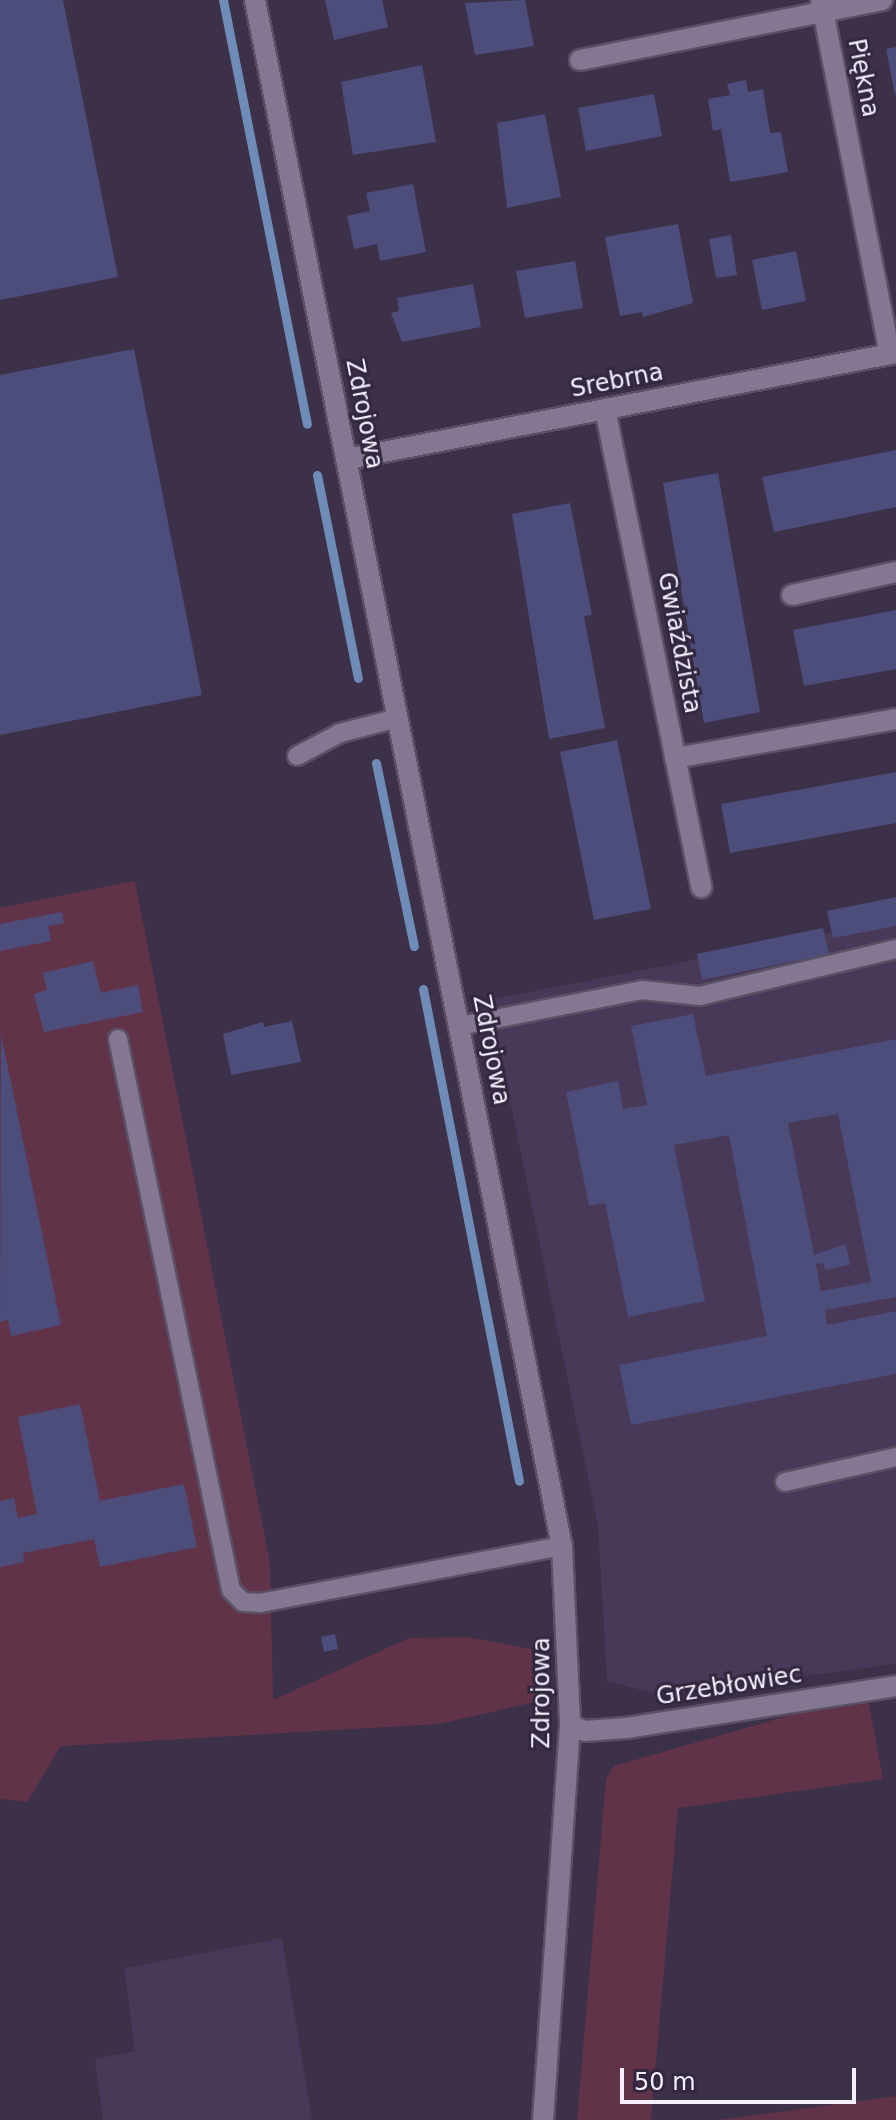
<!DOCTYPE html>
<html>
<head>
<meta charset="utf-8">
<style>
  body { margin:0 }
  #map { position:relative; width:896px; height:2120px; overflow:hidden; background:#3c3148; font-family:"DejaVu Sans",sans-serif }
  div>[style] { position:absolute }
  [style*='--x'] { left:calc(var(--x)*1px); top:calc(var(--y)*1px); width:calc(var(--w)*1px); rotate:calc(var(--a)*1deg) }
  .built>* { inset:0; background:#473957 }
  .green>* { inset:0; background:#603349 }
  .stream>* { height:9px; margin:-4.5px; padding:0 4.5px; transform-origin:4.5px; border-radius:4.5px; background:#6f8bb7 }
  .building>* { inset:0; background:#4c4d7a }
  .roads { filter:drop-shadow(2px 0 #5a5064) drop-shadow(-2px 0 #5a5064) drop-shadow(0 2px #5a5064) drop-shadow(0 -2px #5a5064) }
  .lane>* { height:18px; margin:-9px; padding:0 9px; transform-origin:9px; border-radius:9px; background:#837792 }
  .street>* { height:20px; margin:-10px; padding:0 10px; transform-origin:10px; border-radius:10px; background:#837792 }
  .secondary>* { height:20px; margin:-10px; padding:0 10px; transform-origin:10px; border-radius:10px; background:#837792 }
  span { translate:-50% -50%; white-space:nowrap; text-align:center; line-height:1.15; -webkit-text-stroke:6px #32273e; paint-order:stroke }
  .street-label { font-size:24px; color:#f5effe }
  .scale { position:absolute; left:620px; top:2068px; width:236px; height:36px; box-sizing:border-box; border:4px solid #f5effe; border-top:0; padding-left:10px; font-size:24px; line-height:28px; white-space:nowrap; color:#f5effe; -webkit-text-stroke:6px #32273e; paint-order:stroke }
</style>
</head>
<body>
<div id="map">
  <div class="built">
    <i style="clip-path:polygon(896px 920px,896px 1664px,660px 1695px,607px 1681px,598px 1525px,489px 1000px)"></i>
    <i style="clip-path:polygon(282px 1938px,312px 2120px,103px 2120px,95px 2059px,135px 2051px,124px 1968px)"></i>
  </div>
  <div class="green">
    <i style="clip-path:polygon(135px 881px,270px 1563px,273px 1700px,409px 1638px,467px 1637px,531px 1649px,541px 1682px,540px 1701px,439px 1724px,61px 1746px,27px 1802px,0 1799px,0 908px)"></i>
    <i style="clip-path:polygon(867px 1693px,883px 1779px,678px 1808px,651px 2120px,577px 2120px,606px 1779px,614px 1766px)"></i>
    <i style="clip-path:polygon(896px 2096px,896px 2120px,719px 2120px)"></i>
  </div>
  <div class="stream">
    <i style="--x:223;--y:0;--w:432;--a:78.8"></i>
    <i style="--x:317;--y:475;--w:207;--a:78.6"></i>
    <i style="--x:376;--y:763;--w:187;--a:78.3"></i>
    <i style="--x:423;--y:989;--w:501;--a:78.96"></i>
  </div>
  <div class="building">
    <i style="clip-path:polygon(0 0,63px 0,118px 277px,0 300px)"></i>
    <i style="clip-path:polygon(325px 0,382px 0,388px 27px,334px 40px)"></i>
    <i style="clip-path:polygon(525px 0,534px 46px,475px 55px,465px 3px)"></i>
    <i style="clip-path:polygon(896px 47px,896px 94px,895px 95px,886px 49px)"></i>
    <i style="clip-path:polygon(422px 65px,436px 142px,353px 155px,341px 82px)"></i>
    <i style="clip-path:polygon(746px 80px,748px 92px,763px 89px,770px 133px,781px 132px,788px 172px,730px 182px,721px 129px,713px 131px,708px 99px,730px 95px,727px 84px)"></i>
    <i style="clip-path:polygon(654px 94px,662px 136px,586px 151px,578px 108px)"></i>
    <i style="clip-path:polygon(545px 114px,561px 197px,507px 208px,497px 123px)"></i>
    <i style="clip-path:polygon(413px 184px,426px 252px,380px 261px,377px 244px,354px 249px,347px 216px,370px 211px,366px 193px)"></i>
    <i style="clip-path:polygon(678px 224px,693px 303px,643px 317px,642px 312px,620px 316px,605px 237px)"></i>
    <i style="clip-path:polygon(731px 235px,737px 275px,716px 278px,709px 239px)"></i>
    <i style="clip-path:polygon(796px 251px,806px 301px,762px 310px,752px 260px)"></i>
    <i style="clip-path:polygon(575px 261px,583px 308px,525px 318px,516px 271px)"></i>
    <i style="clip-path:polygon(473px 284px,481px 327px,402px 342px,391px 313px,399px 311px,397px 298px)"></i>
    <i style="clip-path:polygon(134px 349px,202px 695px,0 735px,0 375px)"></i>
    <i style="clip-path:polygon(896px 450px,896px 507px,774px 532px,762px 477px)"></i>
    <i style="clip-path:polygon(718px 473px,760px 712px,704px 723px,663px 483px)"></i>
    <i style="clip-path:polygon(570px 503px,592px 615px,584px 616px,605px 728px,549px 739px,512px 514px)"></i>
    <i style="clip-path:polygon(896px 610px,896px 669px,804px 686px,793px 630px)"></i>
    <i style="clip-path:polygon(617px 740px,651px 909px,594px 920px,560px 752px)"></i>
    <i style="clip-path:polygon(896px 772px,896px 823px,730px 853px,721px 804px)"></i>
    <i style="clip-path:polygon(896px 897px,896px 926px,833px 938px,827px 911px)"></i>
    <i style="clip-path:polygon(62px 912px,64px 923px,48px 926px,51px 941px,0 951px,0 924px)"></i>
    <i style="clip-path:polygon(823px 928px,829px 954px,702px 980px,697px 954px)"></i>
    <i style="clip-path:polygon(93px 961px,101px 993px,138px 985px,143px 1012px,44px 1032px,34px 994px,47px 990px,43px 973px)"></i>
    <i style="clip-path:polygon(evenodd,693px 1014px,706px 1076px,896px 1039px,896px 1297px,825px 1310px,827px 1325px,896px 1311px,896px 1374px,631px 1425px,619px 1365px,767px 1336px,729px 1135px,674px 1145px,705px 1301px,628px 1317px,605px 1203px,589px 1206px,566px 1092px,618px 1081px,623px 1109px,647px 1105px,631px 1026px,693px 1014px,838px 1114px,871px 1282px,821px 1291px,816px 1264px,824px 1263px,825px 1270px,850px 1265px,846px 1244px,814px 1255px,788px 1123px,838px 1114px)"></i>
    <i style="clip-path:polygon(292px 1021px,301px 1062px,231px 1075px,223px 1034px,263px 1022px,264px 1027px)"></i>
    <i style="clip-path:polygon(1px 1034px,61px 1325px,11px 1336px,8px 1320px,0 1322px)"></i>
    <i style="clip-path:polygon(80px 1404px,100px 1501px,184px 1484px,197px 1547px,100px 1567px,94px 1539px,23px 1553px,25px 1562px,0 1567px,0 1501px,14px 1498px,18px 1518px,37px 1514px,18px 1417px)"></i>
    <i style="clip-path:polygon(335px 1634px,338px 1649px,324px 1652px,321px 1637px)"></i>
  </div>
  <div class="roads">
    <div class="lane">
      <i style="--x:297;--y:756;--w:49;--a:-28.1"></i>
      <i style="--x:340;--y:733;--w:60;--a:-14.5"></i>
      <i style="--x:459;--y:1026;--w:187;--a:-11.1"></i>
      <i style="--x:642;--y:990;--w:58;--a:5.9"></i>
      <i style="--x:700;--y:996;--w:202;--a:-13.5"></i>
      <i style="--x:118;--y:1039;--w:562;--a:78.41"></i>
      <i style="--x:231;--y:1590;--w:17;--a:45"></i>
      <i style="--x:243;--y:1602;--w:17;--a:3"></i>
      <i style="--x:260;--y:1603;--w:307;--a:-10.7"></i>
      <i style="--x:785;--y:1482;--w:114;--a:-12.7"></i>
    </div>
    <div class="street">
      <i style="--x:821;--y:0;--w:361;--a:79"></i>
      <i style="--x:580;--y:60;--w:308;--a:-11.2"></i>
      <i style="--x:605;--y:409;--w:488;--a:78.6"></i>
      <i style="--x:347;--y:459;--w:559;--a:-10.93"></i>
      <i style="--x:792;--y:595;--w:107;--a:-12.5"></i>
      <i style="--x:675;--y:758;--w:224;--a:-10"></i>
      <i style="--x:570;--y:1725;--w:16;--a:22"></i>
      <i style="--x:585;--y:1731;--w:41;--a:-4.2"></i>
      <i style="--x:626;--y:1728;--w:273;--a:-8.8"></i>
    </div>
    <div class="secondary">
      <i style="--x:255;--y:0;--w:1576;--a:78.77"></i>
      <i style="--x:562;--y:1546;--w:179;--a:87.4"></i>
      <i style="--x:570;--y:1725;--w:396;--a:93.9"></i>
    </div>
  </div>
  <div class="street-label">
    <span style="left:863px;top:78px;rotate:79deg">Piękna</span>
    <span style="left:617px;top:381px;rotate:-11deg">Srebrna</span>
    <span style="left:364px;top:414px;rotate:79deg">Zdrojowa</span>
    <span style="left:679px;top:643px;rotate:79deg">Gwiaździsta</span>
    <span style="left:491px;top:1050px;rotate:79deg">Zdrojowa</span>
    <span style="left:729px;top:1686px;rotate:-9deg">Grzebłowiec</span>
    <span style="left:542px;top:1693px;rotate:-90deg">Zdrojowa</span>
  </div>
  <div class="scale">50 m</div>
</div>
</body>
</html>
